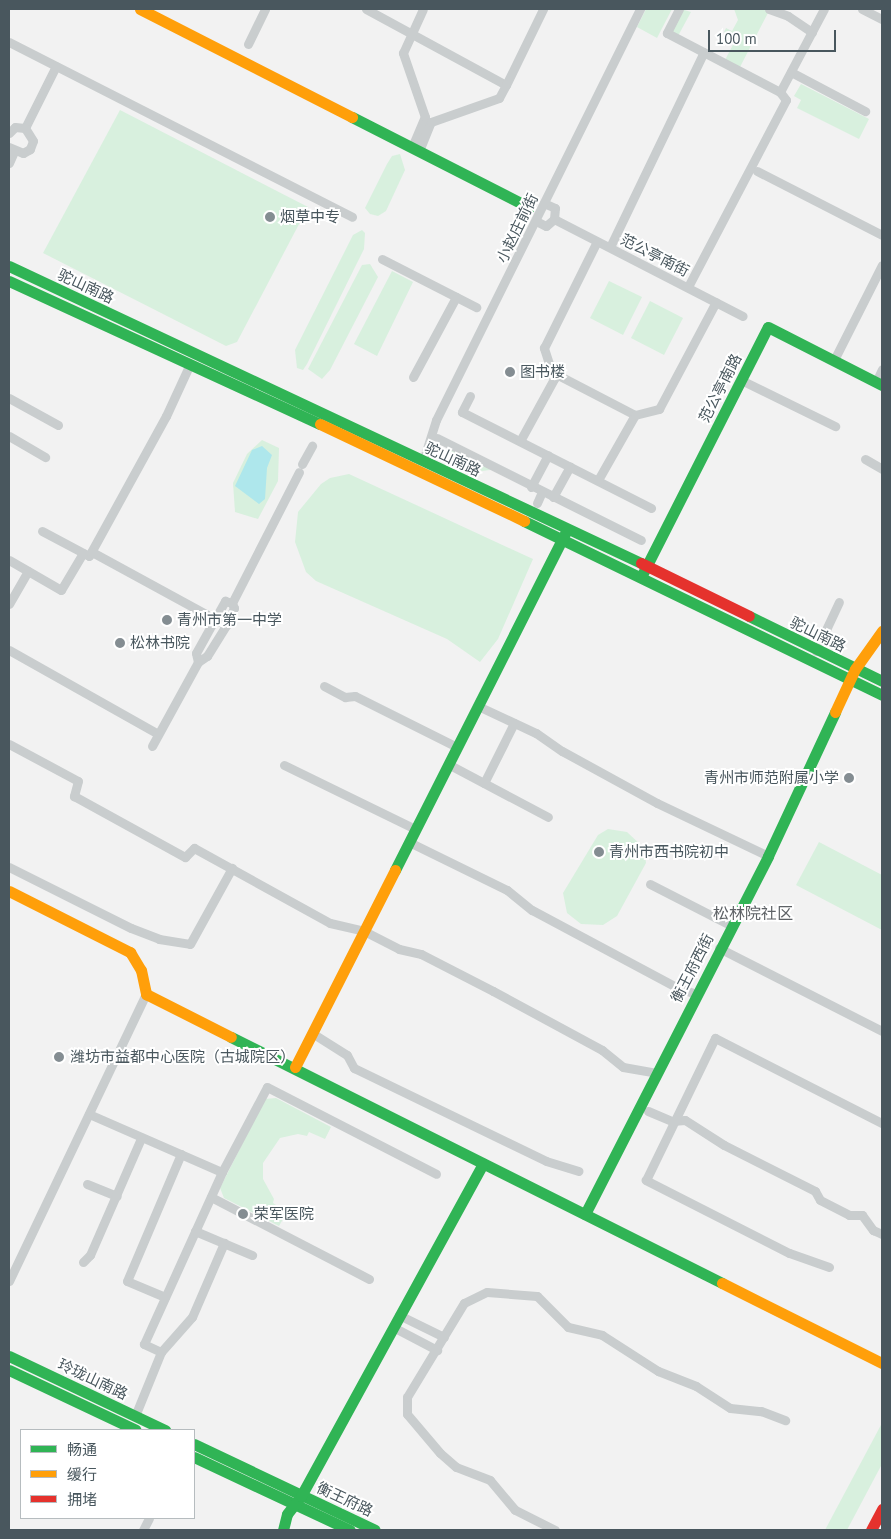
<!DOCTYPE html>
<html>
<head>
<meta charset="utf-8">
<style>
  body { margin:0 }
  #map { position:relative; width:891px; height:1539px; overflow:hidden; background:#f2f2f2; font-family:"PT Sans","Noto Sans SC",sans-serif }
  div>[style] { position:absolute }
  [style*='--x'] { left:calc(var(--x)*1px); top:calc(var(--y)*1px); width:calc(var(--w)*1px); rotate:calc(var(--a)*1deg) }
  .green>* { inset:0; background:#d8f0de }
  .water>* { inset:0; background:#aee7ec }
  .street>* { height:9px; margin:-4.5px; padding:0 4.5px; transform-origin:4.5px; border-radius:4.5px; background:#c9cdce }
  .fast>* { height:11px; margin:-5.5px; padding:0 5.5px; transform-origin:5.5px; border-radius:5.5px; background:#30b455 }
  .slow>* { height:11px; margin:-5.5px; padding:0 5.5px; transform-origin:5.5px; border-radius:5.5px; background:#ff9f0a }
  .jam>* { height:11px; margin:-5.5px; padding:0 5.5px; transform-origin:5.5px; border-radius:5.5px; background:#e5322d }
  .dots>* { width:14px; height:14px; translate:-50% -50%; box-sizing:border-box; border:2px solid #fff; border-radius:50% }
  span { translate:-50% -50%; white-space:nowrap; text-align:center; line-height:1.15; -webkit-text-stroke:4px #fff; paint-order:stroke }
  .poi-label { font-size:15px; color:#49575e }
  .left { translate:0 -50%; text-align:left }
  .right { translate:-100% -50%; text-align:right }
  .street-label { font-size:15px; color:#49575e }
  .neighbourhood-label { font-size:16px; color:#5e6266 }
  .frame { position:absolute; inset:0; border:10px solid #49575e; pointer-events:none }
  .legend { position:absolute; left:20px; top:1429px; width:175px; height:90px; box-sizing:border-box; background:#fff; border:1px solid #b6bcbf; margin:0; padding:6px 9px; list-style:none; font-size:15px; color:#49575e }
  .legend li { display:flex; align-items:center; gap:10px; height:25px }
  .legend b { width:25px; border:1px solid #b6bcbf }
  .scale { position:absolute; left:708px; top:30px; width:128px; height:22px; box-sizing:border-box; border:2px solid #49575e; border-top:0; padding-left:6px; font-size:15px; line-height:18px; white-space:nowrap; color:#49575e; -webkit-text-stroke:4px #fff; paint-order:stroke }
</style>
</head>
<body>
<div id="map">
  <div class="green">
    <i style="clip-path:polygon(646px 9px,672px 9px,657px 38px,637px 27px)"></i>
    <i style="clip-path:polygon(681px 9px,691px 12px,678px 36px,670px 31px)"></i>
    <i style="clip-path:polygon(734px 9px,770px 9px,740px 67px,725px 60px,736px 39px,724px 32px,726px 28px,732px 31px,738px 20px)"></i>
    <i style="clip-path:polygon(801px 84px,869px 119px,859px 139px,797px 108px,801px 100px,794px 96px)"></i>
    <i style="clip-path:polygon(120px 110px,308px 207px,237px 342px,226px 346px,43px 253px)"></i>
    <i style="clip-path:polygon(400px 154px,405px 170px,386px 211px,378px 216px,370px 214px,365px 208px,387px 164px,392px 156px)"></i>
    <i style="clip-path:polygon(362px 230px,365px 233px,364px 249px,307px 364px,303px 370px,297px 368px,295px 350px,353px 235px)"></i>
    <i style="clip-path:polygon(370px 264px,378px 277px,330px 370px,322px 379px,308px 369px,362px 265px)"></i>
    <i style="clip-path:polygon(392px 271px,413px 282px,377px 356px,354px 344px)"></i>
    <i style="clip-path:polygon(609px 281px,642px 297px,623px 335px,590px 318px)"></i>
    <i style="clip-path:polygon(650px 301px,683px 318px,664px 355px,631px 338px)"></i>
    <i style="clip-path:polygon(262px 440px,279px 448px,278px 481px,258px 519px,235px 512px,233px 483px,247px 454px)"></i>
    <i style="clip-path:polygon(448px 447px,486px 465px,490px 470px,482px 471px,445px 453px)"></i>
    <i style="clip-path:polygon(349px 474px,533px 559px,498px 639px,480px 662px,447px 639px,316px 581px,306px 572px,295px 542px,298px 512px,321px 484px,330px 478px)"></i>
    <i style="clip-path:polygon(608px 829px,627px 832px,644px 848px,646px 863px,617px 916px,603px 925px,581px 924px,567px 913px,563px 893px,598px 835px)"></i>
    <i style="clip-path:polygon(819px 842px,882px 875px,882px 930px,796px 885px)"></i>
    <i style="clip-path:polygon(276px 1098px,331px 1127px,325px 1139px,309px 1132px,307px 1136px,298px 1134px,280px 1138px,263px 1163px,263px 1179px,274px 1199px,273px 1203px,287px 1212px,279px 1226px,224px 1198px,220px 1188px,265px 1099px)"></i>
    <i style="clip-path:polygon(882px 1423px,882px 1464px,847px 1530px,825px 1530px)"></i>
  </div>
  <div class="water">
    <i style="clip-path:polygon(262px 446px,272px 455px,267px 468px,265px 499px,259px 504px,235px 486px,252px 450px)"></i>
  </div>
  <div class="street">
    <i style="--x:366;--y:9;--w:159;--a:28.5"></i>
    <i style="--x:506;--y:85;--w:85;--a:-64"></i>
    <i style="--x:679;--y:9;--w:27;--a:117"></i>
    <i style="--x:667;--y:33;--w:127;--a:27.6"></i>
    <i style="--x:780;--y:92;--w:10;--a:53"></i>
    <i style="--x:786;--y:100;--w:211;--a:117.7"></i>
    <i style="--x:769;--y:9;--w:20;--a:20"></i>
    <i style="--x:788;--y:16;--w:29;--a:34"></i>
    <i style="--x:862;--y:9;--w:22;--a:27"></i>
    <i style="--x:9;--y:42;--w:385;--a:27"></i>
    <i style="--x:248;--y:44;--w:39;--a:-64"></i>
    <i style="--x:791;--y:72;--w:84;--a:27.8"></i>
    <i style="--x:780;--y:92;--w:94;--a:-62.1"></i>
    <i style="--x:25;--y:128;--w:69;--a:-63.4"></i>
    <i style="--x:9;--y:133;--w:8;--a:-45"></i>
    <i style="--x:15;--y:127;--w:10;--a:6"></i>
    <i style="--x:25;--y:128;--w:15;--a:58"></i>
    <i style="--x:33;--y:141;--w:9;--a:111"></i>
    <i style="--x:30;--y:149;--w:8;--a:150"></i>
    <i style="--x:23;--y:153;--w:15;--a:-157"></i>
    <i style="--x:412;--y:147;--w:33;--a:-67"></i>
    <i style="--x:425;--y:117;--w:68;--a:-109"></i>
    <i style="--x:403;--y:53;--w:48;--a:-65.6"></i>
    <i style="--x:419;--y:151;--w:31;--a:-68"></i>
    <i style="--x:431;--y:122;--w:72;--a:-19.4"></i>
    <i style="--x:499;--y:98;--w:15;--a:-62"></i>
    <i style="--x:9;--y:163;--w:12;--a:-66"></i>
    <i style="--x:757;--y:171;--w:140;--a:27.1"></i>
    <i style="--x:554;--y:219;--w:212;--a:27.2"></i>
    <i style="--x:536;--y:221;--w:11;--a:27"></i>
    <i style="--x:546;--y:226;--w:11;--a:-41"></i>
    <i style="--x:554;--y:219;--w:11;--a:-85"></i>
    <i style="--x:555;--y:208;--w:12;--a:-156"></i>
    <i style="--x:610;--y:247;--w:216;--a:-64.3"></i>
    <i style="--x:382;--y:259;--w:106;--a:27.1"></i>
    <i style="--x:834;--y:360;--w:106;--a:-63.2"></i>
    <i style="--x:554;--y:373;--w:91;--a:27.4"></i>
    <i style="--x:413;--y:377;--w:91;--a:-61.7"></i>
    <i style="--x:741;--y:380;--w:105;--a:26.1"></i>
    <i style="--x:876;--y:382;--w:14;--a:-65"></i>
    <i style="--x:470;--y:396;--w:18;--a:117"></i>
    <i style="--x:462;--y:412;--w:212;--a:26.9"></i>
    <i style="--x:9;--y:398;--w:56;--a:28.9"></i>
    <i style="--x:9;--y:436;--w:42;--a:30.3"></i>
    <i style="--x:437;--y:438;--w:228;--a:26.6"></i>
    <i style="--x:520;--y:441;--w:71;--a:-61.3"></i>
    <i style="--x:554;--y:379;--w:33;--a:-108"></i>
    <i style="--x:544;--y:348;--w:119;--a:-63.6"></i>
    <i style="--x:865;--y:459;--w:20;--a:30"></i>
    <i style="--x:423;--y:461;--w:43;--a:-72.4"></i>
    <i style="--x:436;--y:420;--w:459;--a:-63.6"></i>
    <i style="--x:302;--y:464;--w:21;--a:-61"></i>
    <i style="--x:598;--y:480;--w:75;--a:-60.4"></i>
    <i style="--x:635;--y:415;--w:25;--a:-14"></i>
    <i style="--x:659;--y:409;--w:121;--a:-62"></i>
    <i style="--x:531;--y:487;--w:36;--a:-62"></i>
    <i style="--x:553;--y:497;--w:35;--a:-61"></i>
    <i style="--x:537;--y:503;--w:12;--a:-66"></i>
    <i style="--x:42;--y:531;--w:53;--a:28"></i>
    <i style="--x:89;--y:556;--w:160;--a:-61.2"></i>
    <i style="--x:166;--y:416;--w:55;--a:-65.3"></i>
    <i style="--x:92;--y:552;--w:153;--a:28.6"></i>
    <i style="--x:9;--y:560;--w:60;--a:30"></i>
    <i style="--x:61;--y:590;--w:43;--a:-59.3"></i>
    <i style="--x:9;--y:604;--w:38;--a:-60"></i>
    <i style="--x:9;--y:650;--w:171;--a:29.4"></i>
    <i style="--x:816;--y:651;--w:54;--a:-64.9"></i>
    <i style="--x:198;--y:662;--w:9;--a:-103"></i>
    <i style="--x:196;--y:653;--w:39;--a:-61"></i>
    <i style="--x:215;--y:619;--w:21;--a:-61"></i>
    <i style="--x:225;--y:601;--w:7;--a:16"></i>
    <i style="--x:324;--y:686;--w:24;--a:28"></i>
    <i style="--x:345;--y:697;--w:10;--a:-6"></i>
    <i style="--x:355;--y:696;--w:114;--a:26.6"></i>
    <i style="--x:478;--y:706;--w:64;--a:25"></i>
    <i style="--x:536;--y:733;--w:32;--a:35"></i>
    <i style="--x:562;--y:751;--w:108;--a:28.7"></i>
    <i style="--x:657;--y:803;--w:123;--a:25.5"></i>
    <i style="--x:9;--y:744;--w:78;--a:28.2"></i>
    <i style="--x:78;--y:781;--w:16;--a:105"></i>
    <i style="--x:74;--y:796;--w:127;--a:28.8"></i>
    <i style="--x:185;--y:857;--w:13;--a:-45"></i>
    <i style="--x:194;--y:848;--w:155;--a:28.9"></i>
    <i style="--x:330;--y:923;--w:35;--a:13"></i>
    <i style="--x:364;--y:931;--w:39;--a:27"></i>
    <i style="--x:399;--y:949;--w:23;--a:13"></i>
    <i style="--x:421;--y:954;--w:81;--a:27.2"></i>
    <i style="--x:493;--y:991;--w:124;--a:28.4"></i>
    <i style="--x:602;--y:1050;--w:27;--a:39"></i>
    <i style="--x:623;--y:1067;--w:34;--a:10"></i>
    <i style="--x:152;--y:746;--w:96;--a:-61.3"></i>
    <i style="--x:198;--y:662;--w:11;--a:-34"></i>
    <i style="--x:207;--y:656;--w:36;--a:-58"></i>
    <i style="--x:226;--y:625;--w:19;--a:-65"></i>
    <i style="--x:234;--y:608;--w:5;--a:-112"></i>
    <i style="--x:232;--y:603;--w:147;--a:-62.9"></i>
    <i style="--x:448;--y:764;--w:113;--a:27.9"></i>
    <i style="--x:284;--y:765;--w:146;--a:26"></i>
    <i style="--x:484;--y:783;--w:67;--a:-63.4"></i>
    <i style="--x:409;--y:842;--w:109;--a:26.1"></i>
    <i style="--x:507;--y:890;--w:32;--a:39"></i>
    <i style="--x:532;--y:910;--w:166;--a:28.1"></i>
    <i style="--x:678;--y:988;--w:19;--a:18"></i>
    <i style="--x:9;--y:867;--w:136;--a:26.6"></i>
    <i style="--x:131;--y:928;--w:30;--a:21"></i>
    <i style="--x:159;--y:939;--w:31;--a:9"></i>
    <i style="--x:190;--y:944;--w:87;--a:-61.1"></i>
    <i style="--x:650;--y:884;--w:90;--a:27.1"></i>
    <i style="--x:719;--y:948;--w:183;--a:27"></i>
    <i style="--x:312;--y:1033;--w:41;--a:32.2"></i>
    <i style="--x:347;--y:1055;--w:15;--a:62"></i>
    <i style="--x:354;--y:1068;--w:213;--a:25.8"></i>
    <i style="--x:546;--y:1161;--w:34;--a:17"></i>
    <i style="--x:648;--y:1111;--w:26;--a:23"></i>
    <i style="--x:672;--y:1121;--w:13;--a:-4"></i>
    <i style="--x:685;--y:1120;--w:46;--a:32.7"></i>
    <i style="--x:724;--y:1145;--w:102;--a:26.8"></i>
    <i style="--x:815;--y:1191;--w:10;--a:61"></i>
    <i style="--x:820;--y:1200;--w:33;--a:27"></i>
    <i style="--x:849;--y:1215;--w:13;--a:0"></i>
    <i style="--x:862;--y:1215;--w:19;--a:54"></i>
    <i style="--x:873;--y:1230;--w:10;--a:24"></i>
    <i style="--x:89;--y:1114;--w:145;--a:23.6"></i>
    <i style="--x:87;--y:1184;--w:32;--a:22"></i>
    <i style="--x:211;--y:1197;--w:178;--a:27.4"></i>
    <i style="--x:195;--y:1231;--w:62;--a:22.8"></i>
    <i style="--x:83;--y:1262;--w:10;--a:-45"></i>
    <i style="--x:90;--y:1255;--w:128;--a:-66.4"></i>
    <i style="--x:829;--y:1267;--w:42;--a:-160.7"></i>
    <i style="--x:789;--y:1253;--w:161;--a:-153"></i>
    <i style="--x:646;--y:1180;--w:158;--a:-64.1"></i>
    <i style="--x:715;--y:1038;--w:187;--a:27"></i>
    <i style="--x:9;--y:1281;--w:318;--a:-64.5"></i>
    <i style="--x:165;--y:1297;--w:41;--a:-157.2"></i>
    <i style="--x:127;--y:1281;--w:138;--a:-67"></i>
    <i style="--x:399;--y:1315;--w:50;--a:26.1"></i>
    <i style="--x:393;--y:1327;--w:50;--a:27.6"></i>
    <i style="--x:161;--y:1352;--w:19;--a:-155"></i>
    <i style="--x:144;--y:1344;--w:189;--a:-65.6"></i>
    <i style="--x:222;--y:1172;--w:96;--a:-62.1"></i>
    <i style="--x:267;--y:1087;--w:190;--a:27.2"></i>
    <i style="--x:135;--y:1416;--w:69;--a:-67.9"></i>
    <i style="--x:161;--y:1352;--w:47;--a:-48.5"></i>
    <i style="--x:192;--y:1317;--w:81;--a:-66.6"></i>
    <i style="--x:143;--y:1530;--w:13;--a:-63"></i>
    <i style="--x:555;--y:1530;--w:45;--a:-153.4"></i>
    <i style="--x:515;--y:1510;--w:39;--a:-130"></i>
    <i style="--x:490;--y:1480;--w:36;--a:-159"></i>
    <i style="--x:456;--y:1467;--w:21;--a:-139"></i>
    <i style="--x:440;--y:1453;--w:51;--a:-130.2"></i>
    <i style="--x:407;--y:1414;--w:17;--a:-90"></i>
    <i style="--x:407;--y:1397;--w:110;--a:-58.8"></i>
    <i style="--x:464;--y:1303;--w:25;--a:-26"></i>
    <i style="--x:487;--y:1292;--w:50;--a:4.6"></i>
    <i style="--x:537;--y:1296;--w:44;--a:45"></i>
    <i style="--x:568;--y:1327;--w:35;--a:13"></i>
    <i style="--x:602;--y:1335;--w:67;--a:32.7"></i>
    <i style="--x:658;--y:1371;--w:41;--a:21.5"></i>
    <i style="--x:696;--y:1386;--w:40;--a:32.9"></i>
    <i style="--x:730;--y:1408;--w:31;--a:6"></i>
    <i style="--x:761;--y:1411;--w:26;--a:21"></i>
  </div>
  <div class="fast">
    <i style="--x:352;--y:117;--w:199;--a:27"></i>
    <i style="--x:9;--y:266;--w:698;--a:25.17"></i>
    <i style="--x:9;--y:281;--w:342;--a:24.7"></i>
    <i style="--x:524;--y:521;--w:398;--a:25.9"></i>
    <i style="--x:641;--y:577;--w:280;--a:-63.1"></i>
    <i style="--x:768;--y:327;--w:128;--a:27"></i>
    <i style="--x:749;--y:616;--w:148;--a:26"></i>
    <i style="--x:395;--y:870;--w:379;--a:-63.2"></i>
    <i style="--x:231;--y:1037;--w:549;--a:26.61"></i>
    <i style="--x:585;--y:1214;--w:402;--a:-62.9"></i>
    <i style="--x:768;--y:856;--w:159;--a:-65"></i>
    <i style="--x:9;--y:1356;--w:173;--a:25.4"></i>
    <i style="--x:9;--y:1370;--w:140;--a:25.3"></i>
    <i style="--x:194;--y:1444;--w:200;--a:25.4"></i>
    <i style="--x:194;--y:1457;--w:172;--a:25.1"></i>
    <i style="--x:283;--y:1530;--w:16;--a:-76"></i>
    <i style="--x:287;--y:1514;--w:23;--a:-52"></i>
    <i style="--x:301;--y:1496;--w:379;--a:-61.3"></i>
  </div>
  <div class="slow">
    <i style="--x:140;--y:9;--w:238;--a:27"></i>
    <i style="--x:320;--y:424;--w:226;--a:25.4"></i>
    <i style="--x:835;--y:712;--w:47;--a:-65.1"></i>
    <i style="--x:855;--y:669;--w:47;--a:-54.6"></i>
    <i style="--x:9;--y:891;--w:136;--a:26.8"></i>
    <i style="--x:130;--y:952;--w:21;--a:59"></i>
    <i style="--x:141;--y:970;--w:25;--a:78"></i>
    <i style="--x:146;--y:994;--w:95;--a:26.8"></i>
    <i style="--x:295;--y:1067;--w:221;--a:-63.1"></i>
    <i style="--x:722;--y:1283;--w:179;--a:26.6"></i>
  </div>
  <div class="jam">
    <i style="--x:641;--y:563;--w:120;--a:26.1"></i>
    <i style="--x:871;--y:1530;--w:24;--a:-62"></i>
  </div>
  <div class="dots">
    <i style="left:270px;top:217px;background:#848d92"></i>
    <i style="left:510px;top:372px;background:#848d92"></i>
    <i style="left:167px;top:620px;background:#848d92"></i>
    <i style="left:120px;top:643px;background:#848d92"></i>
    <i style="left:849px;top:778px;background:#848d92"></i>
    <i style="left:599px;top:852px;background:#848d92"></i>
    <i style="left:59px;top:1057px;background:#848d92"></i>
    <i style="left:243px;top:1214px;background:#848d92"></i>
  </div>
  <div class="poi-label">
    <span class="left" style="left:280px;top:217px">烟草中专</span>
    <span class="left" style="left:520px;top:372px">图书楼</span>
    <span class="left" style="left:177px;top:620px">青州市第一中学</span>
    <span class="left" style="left:130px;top:643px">松林书院</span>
    <span class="right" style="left:839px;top:778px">青州市师范附属小学</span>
    <span class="left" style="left:609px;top:852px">青州市西书院初中</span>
    <span class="left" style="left:70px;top:1057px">潍坊市益都中心医院（古城院区）</span>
    <span class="left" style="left:254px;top:1214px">荣军医院</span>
  </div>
  <div class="street-label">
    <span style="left:517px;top:228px;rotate:-64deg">小赵庄前街</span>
    <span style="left:655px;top:255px;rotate:27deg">范公亭南街</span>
    <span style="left:86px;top:286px;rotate:25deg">驼山南路</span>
    <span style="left:720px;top:388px;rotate:-63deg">范公亭南路</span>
    <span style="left:453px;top:459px;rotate:25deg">驼山南路</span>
    <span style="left:818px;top:634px;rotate:26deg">驼山南路</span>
    <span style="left:692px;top:968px;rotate:-63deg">衡王府西街</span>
    <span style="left:93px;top:1379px;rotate:25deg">玲珑山南路</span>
    <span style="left:345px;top:1499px;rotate:25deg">衡王府路</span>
  </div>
  <div class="neighbourhood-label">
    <span style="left:753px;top:913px">松林院社区</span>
  </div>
  <div class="frame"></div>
  <ul class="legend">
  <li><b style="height:6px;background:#30b455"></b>畅通</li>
  <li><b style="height:6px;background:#ff9f0a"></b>缓行</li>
  <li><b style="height:6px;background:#e5322d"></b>拥堵</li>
  </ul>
  <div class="scale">100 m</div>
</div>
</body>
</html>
